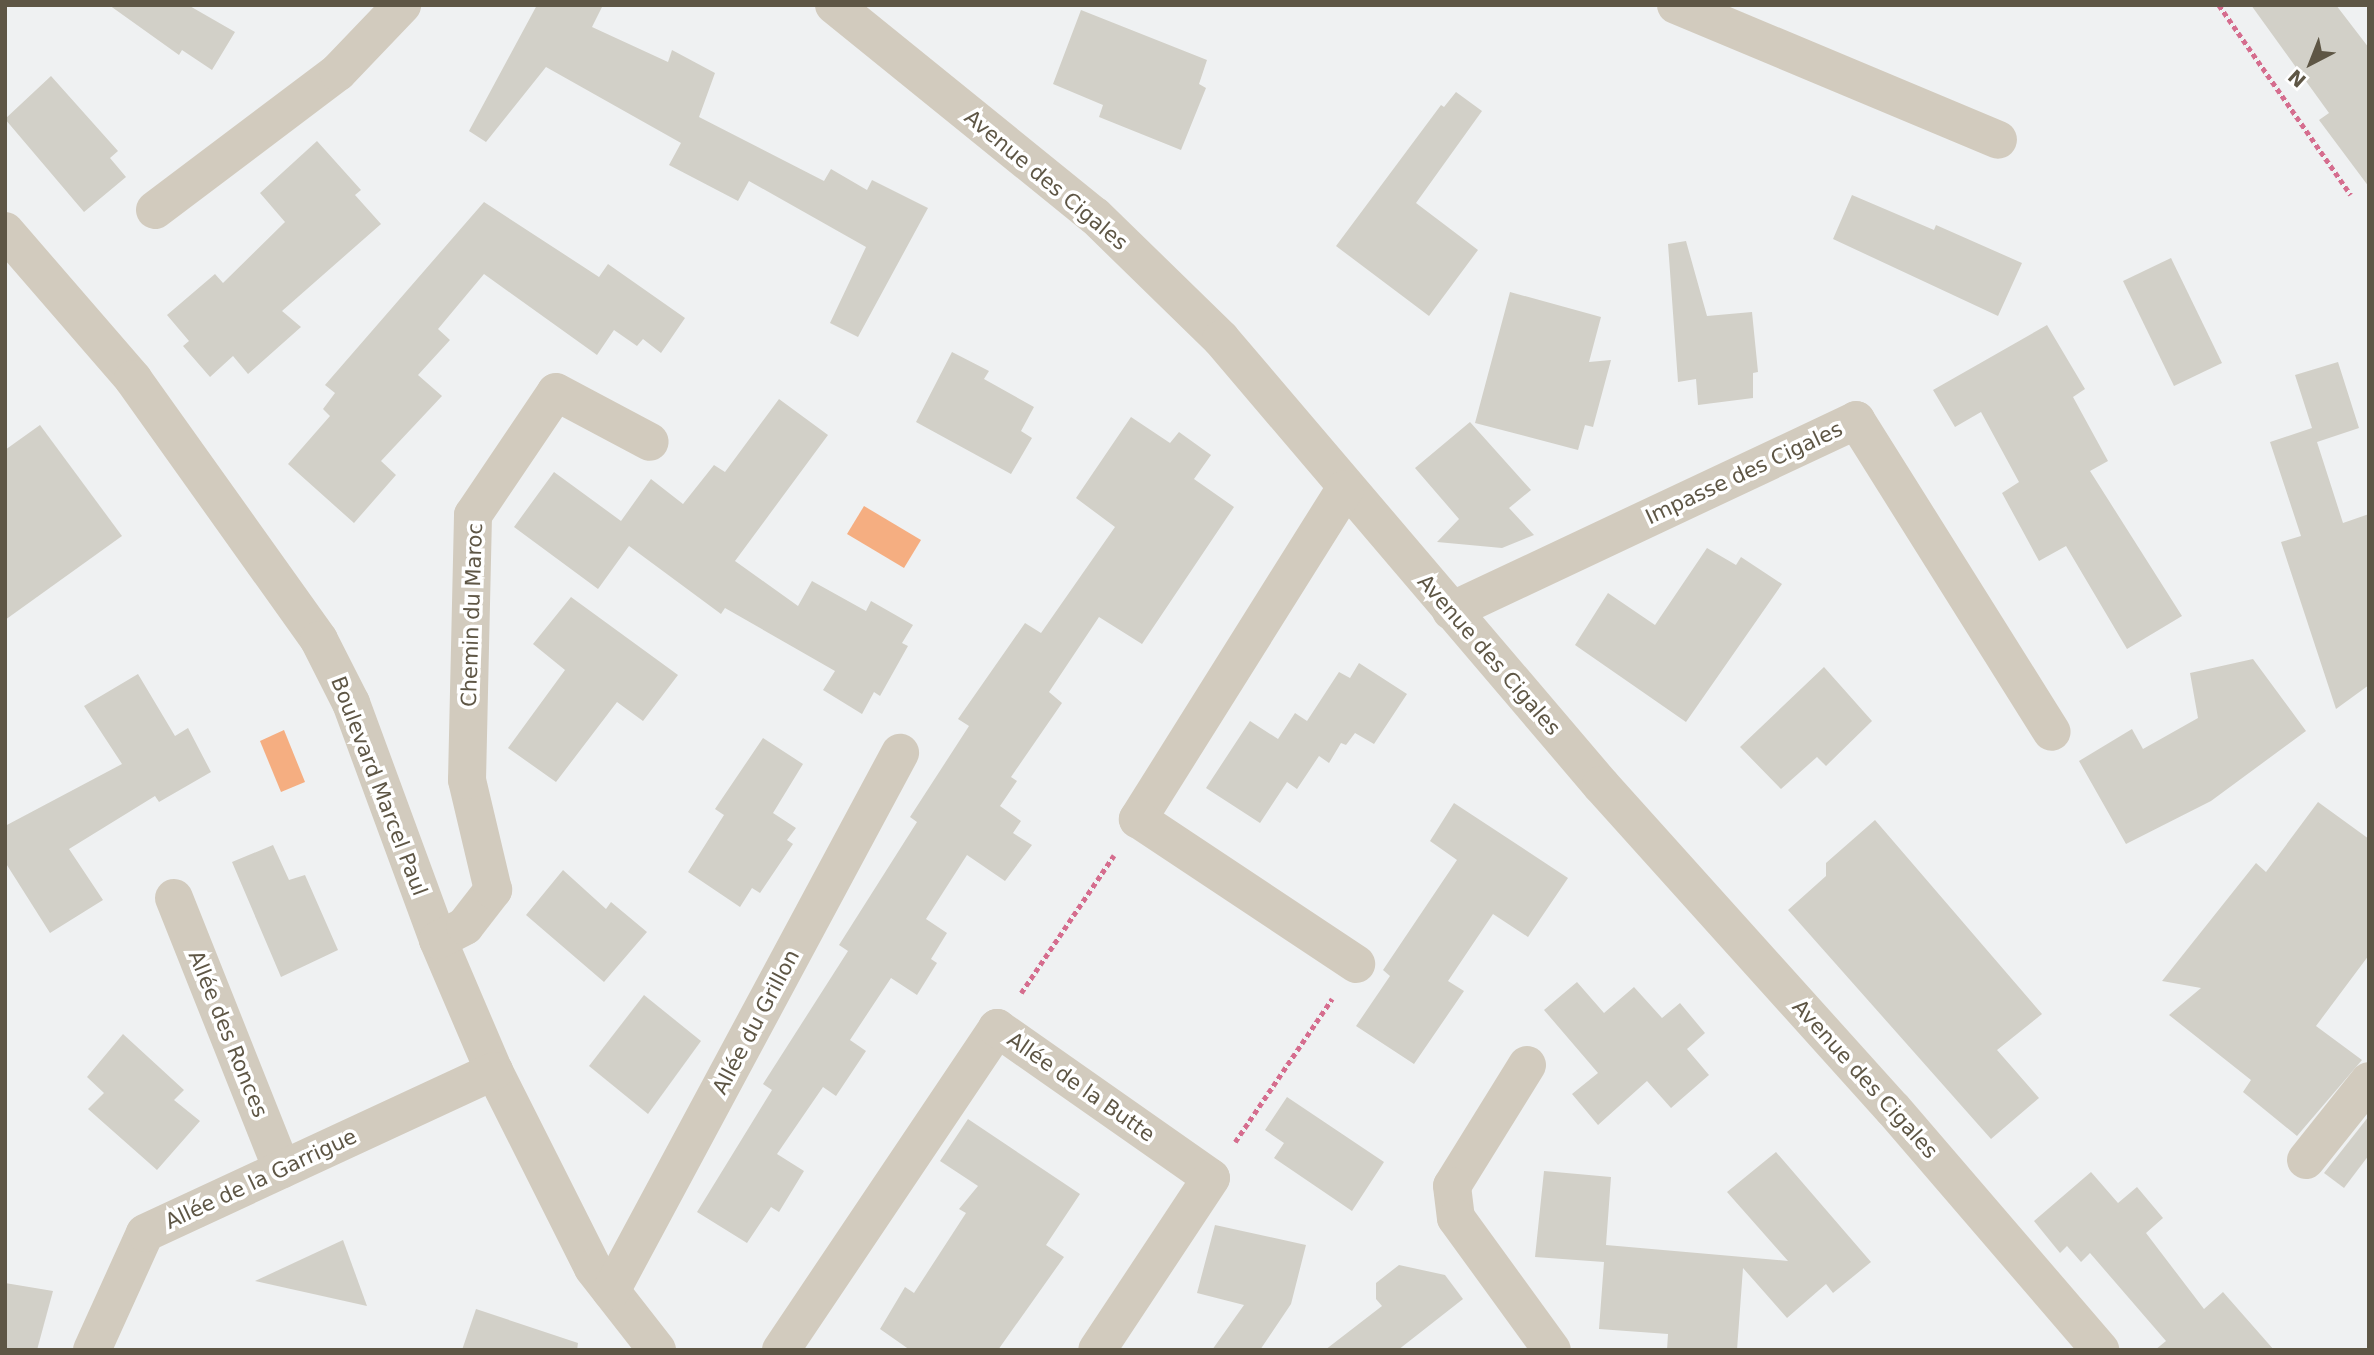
<!DOCTYPE html>
<html>
<head>
<meta charset="utf-8">
<style>
  body { margin:0 }
  #map { position:relative; width:2374px; height:1355px; overflow:hidden; background:#eff1f2; font-family:"DejaVu Sans",sans-serif }
  div>[style] { position:absolute }
  [style*='--x'] { left:calc(var(--x)*1px); top:calc(var(--y)*1px); width:calc(var(--w)*1px); rotate:calc(var(--a)*1deg) }
  .water>* { inset:0; background:#f5ae81 }
  .building>* { inset:0; background:#d2d0c8 }
  .path>* { height:4.5px; margin-top:-2.25px; transform-origin:0; background:repeating-linear-gradient(90deg,#d56d8e 0 5px,transparent 0 8.5px) }
  .minor>* { height:38px; margin:-19px; padding:0 19px; transform-origin:19px; border-radius:19px; background:#d2cbbe }
  span { translate:-50% -50%; white-space:nowrap; text-align:center; line-height:1.15; -webkit-text-stroke:7px #fff; paint-order:stroke }
  .street-label { font-size:21px; color:#5e5645 }
  .frame { position:absolute; inset:0; border:7px solid #5e5645; pointer-events:none }
  .north { position:absolute; left:2276px; top:28px; width:70px; height:70px; -webkit-text-stroke:5px #fff; paint-order:stroke; rotate:222deg; font-size:19px; font-weight:700; line-height:28px; text-align:center; color:#5e5645 }
  .north::after { content:''; display:block; margin:auto; width:24px; height:32px; background:#5e5645; clip-path:polygon(50% 0,100% 100%,50% 72%,0 100%) }
</style>
</head>
<body>
<div id="map">
  <div class="water">
    <i style="clip-path:polygon(864px 506px,921px 540px,904px 568px,847px 534px)"></i>
    <i style="clip-path:polygon(284px 730px,305px 782px,281px 792px,260px 741px)"></i>
  </div>
  <div class="building">
    <i style="clip-path:polygon(109px 5px,188px 5px,235px 32px,212px 70px,182px 50px,179px 55px)"></i>
    <i style="clip-path:polygon(537px 5px,603px 5px,592px 27px,668px 62px,672px 50px,715px 73px,699px 117px,824px 181px,831px 169px,867px 190px,872px 180px,928px 208px,858px 337px,830px 323px,866px 247px,749px 181px,738px 201px,669px 165px,681px 143px,546px 67px,486px 142px,469px 131px)"></i>
    <i style="clip-path:polygon(2251px 5px,2336px 5px,2369px 48px,2369px 187px,2319px 120px,2329px 113px)"></i>
    <i style="clip-path:polygon(1081px 10px,1207px 60px,1199px 84px,1206px 88px,1181px 150px,1099px 117px,1103px 105px,1053px 84px)"></i>
    <i style="clip-path:polygon(51px 76px,118px 151px,110px 158px,126px 177px,84px 212px,5px 119px)"></i>
    <i style="clip-path:polygon(1456px 92px,1482px 111px,1416px 203px,1478px 250px,1429px 316px,1336px 246px,1441px 105px,1444px 107px)"></i>
    <i style="clip-path:polygon(317px 141px,361px 190px,355px 195px,381px 224px,282px 311px,301px 327px,248px 374px,233px 356px,210px 377px,183px 346px,189px 341px,167px 315px,215px 274px,223px 283px,285px 222px,260px 193px)"></i>
    <i style="clip-path:polygon(1852px 195px,1934px 230px,1936px 225px,2022px 263px,1998px 316px,1833px 239px)"></i>
    <i style="clip-path:polygon(484px 202px,599px 277px,608px 264px,685px 318px,661px 353px,643px 339px,637px 346px,614px 330px,597px 355px,484px 274px,438px 329px,450px 340px,418px 375px,442px 396px,381px 461px,396px 475px,354px 523px,288px 464px,330px 416px,323px 409px,335px 393px,325px 385px)"></i>
    <i style="clip-path:polygon(1686px 241px,1707px 316px,1752px 312px,1758px 372px,1753px 373px,1753px 398px,1698px 405px,1696px 379px,1678px 382px,1668px 244px)"></i>
    <i style="clip-path:polygon(2171px 258px,2222px 363px,2174px 386px,2123px 281px)"></i>
    <i style="clip-path:polygon(1510px 292px,1601px 317px,1589px 362px,1611px 360px,1593px 427px,1585px 425px,1578px 450px,1475px 423px)"></i>
    <i style="clip-path:polygon(2047px 325px,2085px 389px,2073px 397px,2108px 461px,2090px 471px,2182px 616px,2127px 649px,2066px 546px,2039px 561px,2002px 493px,2019px 482px,1981px 412px,1955px 427px,1933px 390px)"></i>
    <i style="clip-path:polygon(952px 352px,989px 371px,984px 379px,1034px 407px,1021px 431px,1032px 438px,1011px 474px,916px 422px)"></i>
    <i style="clip-path:polygon(2338px 362px,2359px 428px,2317px 442px,2343px 523px,2369px 514px,2369px 685px,2336px 709px,2281px 542px,2301px 536px,2270px 442px,2312px 428px,2295px 375px)"></i>
    <i style="clip-path:polygon(779px 399px,828px 435px,735px 561px,798px 606px,812px 581px,866px 611px,871px 601px,913px 625px,902px 643px,908px 646px,880px 696px,874px 692px,862px 714px,823px 690px,835px 671px,725px 608px,721px 614px,629px 546px,598px 589px,514px 527px,554px 472px,621px 521px,651px 479px,683px 504px,714px 465px,725px 472px)"></i>
    <i style="clip-path:polygon(1131px 417px,1170px 443px,1179px 432px,1211px 455px,1194px 479px,1234px 507px,1142px 644px,1099px 617px,1049px 692px,1062px 703px,1011px 777px,1017px 781px,1000px 806px,1021px 821px,1013px 833px,1032px 845px,1005px 881px,967px 855px,926px 919px,947px 933px,931px 959px,937px 963px,917px 995px,891px 978px,850px 1040px,866px 1051px,836px 1096px,823px 1087px,777px 1154px,804px 1171px,779px 1212px,771px 1207px,747px 1243px,697px 1212px,772px 1090px,763px 1084px,848px 951px,839px 945px,917px 822px,910px 817px,969px 726px,958px 719px,1025px 623px,1041px 633px,1115px 527px,1076px 498px)"></i>
    <i style="clip-path:polygon(1470px 422px,1531px 490px,1509px 508px,1534px 535px,1502px 548px,1437px 542px,1459px 519px,1415px 468px)"></i>
    <i style="clip-path:polygon(40px 425px,122px 536px,5px 620px,5px 450px)"></i>
    <i style="clip-path:polygon(1707px 548px,1736px 565px,1741px 557px,1782px 584px,1686px 722px,1575px 645px,1608px 593px,1655px 625px)"></i>
    <i style="clip-path:polygon(571px 597px,678px 675px,643px 721px,617px 702px,556px 782px,508px 748px,565px 670px,533px 644px)"></i>
    <i style="clip-path:polygon(2253px 659px,2306px 731px,2211px 801px,2126px 844px,2079px 761px,2132px 729px,2143px 749px,2198px 718px,2190px 673px)"></i>
    <i style="clip-path:polygon(1359px 663px,1407px 694px,1374px 744px,1355px 733px,1346px 745px,1341px 743px,1329px 763px,1319px 756px,1297px 789px,1287px 782px,1260px 823px,1206px 788px,1250px 721px,1278px 739px,1295px 713px,1307px 721px,1339px 672px,1350px 678px)"></i>
    <i style="clip-path:polygon(1824px 667px,1872px 721px,1826px 766px,1817px 757px,1781px 789px,1740px 747px)"></i>
    <i style="clip-path:polygon(138px 674px,175px 736px,188px 728px,211px 772px,159px 802px,155px 796px,69px 849px,103px 900px,50px 933px,5px 862px,5px 826px,122px 764px,84px 706px)"></i>
    <i style="clip-path:polygon(763px 738px,803px 764px,773px 813px,796px 828px,787px 840px,793px 844px,760px 893px,752px 888px,740px 907px,688px 872px,724px 815px,715px 809px)"></i>
    <i style="clip-path:polygon(2318px 802px,2369px 839px,2369px 955px,2316px 1026px,2362px 1060px,2297px 1136px,2243px 1092px,2251px 1080px,2169px 1015px,2201px 988px,2162px 981px,2256px 863px,2266px 872px)"></i>
    <i style="clip-path:polygon(1454px 803px,1568px 878px,1528px 937px,1493px 914px,1448px 981px,1464px 991px,1414px 1064px,1356px 1026px,1390px 976px,1383px 970px,1457px 860px,1430px 841px)"></i>
    <i style="clip-path:polygon(1875px 820px,2042px 1014px,1997px 1050px,2039px 1098px,1991px 1139px,1788px 910px,1826px 876px,1826px 863px)"></i>
    <i style="clip-path:polygon(273px 845px,289px 880px,305px 875px,338px 950px,281px 977px,232px 862px)"></i>
    <i style="clip-path:polygon(563px 870px,606px 909px,611px 902px,647px 932px,604px 982px,526px 915px)"></i>
    <i style="clip-path:polygon(1577px 982px,1604px 1013px,1634px 987px,1662px 1018px,1680px 1003px,1705px 1033px,1687px 1049px,1709px 1075px,1671px 1108px,1647px 1081px,1598px 1125px,1572px 1094px,1598px 1073px,1544px 1010px)"></i>
    <i style="clip-path:polygon(644px 995px,701px 1041px,648px 1114px,589px 1066px)"></i>
    <i style="clip-path:polygon(123px 1034px,184px 1090px,174px 1100px,200px 1121px,157px 1170px,88px 1109px,104px 1093px,87px 1077px)"></i>
    <i style="clip-path:polygon(1287px 1097px,1384px 1162px,1352px 1211px,1274px 1158px,1284px 1143px,1265px 1130px)"></i>
    <i style="clip-path:polygon(2369px 1116px,2369px 1155px,2344px 1188px,2324px 1173px)"></i>
    <i style="clip-path:polygon(968px 1119px,1080px 1194px,1046px 1245px,1064px 1257px,998px 1350px,910px 1350px,880px 1329px,905px 1287px,914px 1293px,966px 1213px,959px 1209px,978px 1186px,940px 1161px)"></i>
    <i style="clip-path:polygon(1776px 1152px,1871px 1262px,1833px 1293px,1826px 1284px,1787px 1318px,1743px 1268px,1737px 1350px,1667px 1350px,1668px 1334px,1599px 1329px,1604px 1262px,1535px 1257px,1544px 1171px,1611px 1177px,1606px 1245px,1788px 1261px,1727px 1192px)"></i>
    <i style="clip-path:polygon(2091px 1172px,2118px 1203px,2137px 1187px,2163px 1218px,2146px 1233px,2204px 1309px,2223px 1292px,2274px 1350px,2155px 1350px,2166px 1341px,2090px 1253px,2081px 1262px,2067px 1246px,2060px 1253px,2034px 1221px)"></i>
    <i style="clip-path:polygon(1215px 1225px,1306px 1245px,1291px 1304px,1260px 1350px,1212px 1350px,1244px 1305px,1197px 1293px)"></i>
    <i style="clip-path:polygon(343px 1240px,367px 1306px,255px 1281px)"></i>
    <i style="clip-path:polygon(1399px 1265px,1445px 1275px,1463px 1299px,1398px 1350px,1325px 1350px,1382px 1306px,1376px 1299px,1376px 1283px)"></i>
    <i style="clip-path:polygon(5px 1283px,53px 1291px,37px 1350px,5px 1350px)"></i>
    <i style="clip-path:polygon(476px 1309px,578px 1343px,577px 1350px,462px 1350px)"></i>
  </div>
  <div class="path">
    <i style="--x:2219;--y:5;--w:231;--a:55.2"></i>
    <i style="--x:1021;--y:993;--w:166;--a:-56"></i>
    <i style="--x:1235;--y:1142;--w:173;--a:-55.9"></i>
  </div>
  <div class="minor">
    <i style="--x:834;--y:5;--w:336;--a:39"></i>
    <i style="--x:1095;--y:216;--w:176;--a:44.3"></i>
    <i style="--x:1221;--y:339;--w:586;--a:49.57"></i>
    <i style="--x:1601;--y:785;--w:436;--a:48"></i>
    <i style="--x:1893;--y:1109;--w:318;--a:49.3"></i>
    <i style="--x:1676;--y:5;--w:349;--a:22.7"></i>
    <i style="--x:155;--y:210;--w:229;--a:-37"></i>
    <i style="--x:338;--y:72;--w:93;--a:-46.3"></i>
    <i style="--x:5;--y:231;--w:196;--a:49.1"></i>
    <i style="--x:133;--y:379;--w:320;--a:54.5"></i>
    <i style="--x:319;--y:640;--w:71;--a:63.1"></i>
    <i style="--x:351;--y:703;--w:252;--a:69.8"></i>
    <i style="--x:438;--y:940;--w:142;--a:66.9"></i>
    <i style="--x:494;--y:1071;--w:220;--a:63.3"></i>
    <i style="--x:593;--y:1268;--w:104;--a:52"></i>
    <i style="--x:1345;--y:489;--w:390;--a:122.1"></i>
    <i style="--x:1138;--y:819;--w:262;--a:33.6"></i>
    <i style="--x:1451;--y:611;--w:448;--a:-25.2"></i>
    <i style="--x:1856;--y:420;--w:368;--a:57.9"></i>
    <i style="--x:174;--y:898;--w:292;--a:68.3"></i>
    <i style="--x:438;--y:940;--w:30;--a:-27"></i>
    <i style="--x:465;--y:926;--w:46;--a:-52.1"></i>
    <i style="--x:493;--y:890;--w:113;--a:-103.3"></i>
    <i style="--x:467;--y:780;--w:265;--a:-88.7"></i>
    <i style="--x:473;--y:515;--w:148;--a:-56"></i>
    <i style="--x:556;--y:392;--w:106;--a:28"></i>
    <i style="--x:1527;--y:1065;--w:142;--a:121.8"></i>
    <i style="--x:1452;--y:1186;--w:32;--a:83"></i>
    <i style="--x:1456;--y:1218;--w:163;--a:54"></i>
    <i style="--x:2306;--y:1160;--w:101;--a:-51.4"></i>
    <i style="--x:611;--y:1291;--w:611;--a:-61.76"></i>
    <i style="--x:92;--y:1350;--w:128;--a:-65.6"></i>
    <i style="--x:145;--y:1233;--w:385;--a:-24.9"></i>
    <i style="--x:781;--y:1350;--w:388;--a:-56.1"></i>
    <i style="--x:997;--y:1028;--w:261;--a:35"></i>
    <i style="--x:1211;--y:1178;--w:206;--a:123.5"></i>
  </div>
  <div class="street-label">
    <span style="left:1046px;top:180px;rotate:40deg">Avenue des Cigales</span>
    <span style="left:1744px;top:473px;rotate:-25deg">Impasse des Cigales</span>
    <span style="left:472px;top:615px;rotate:-88deg">Chemin du Maroc</span>
    <span style="left:1489px;top:655px;rotate:49deg">Avenue des Cigales</span>
    <span style="left:379px;top:786px;rotate:69deg">Boulevard Marcel Paul</span>
    <span style="left:756px;top:1022px;rotate:-62deg">Allée du Grillon</span>
    <span style="left:228px;top:1034px;rotate:68deg">Allée des Ronces</span>
    <span style="left:1865px;top:1079px;rotate:48deg">Avenue des Cigales</span>
    <span style="left:1081px;top:1087px;rotate:35deg">Allée de la Butte</span>
    <span style="left:261px;top:1179px;rotate:-25deg">Allée de la Garrigue</span>
  </div>
  <div class="frame"></div>
  <div class="north">N</div>
</div>
</body>
</html>
